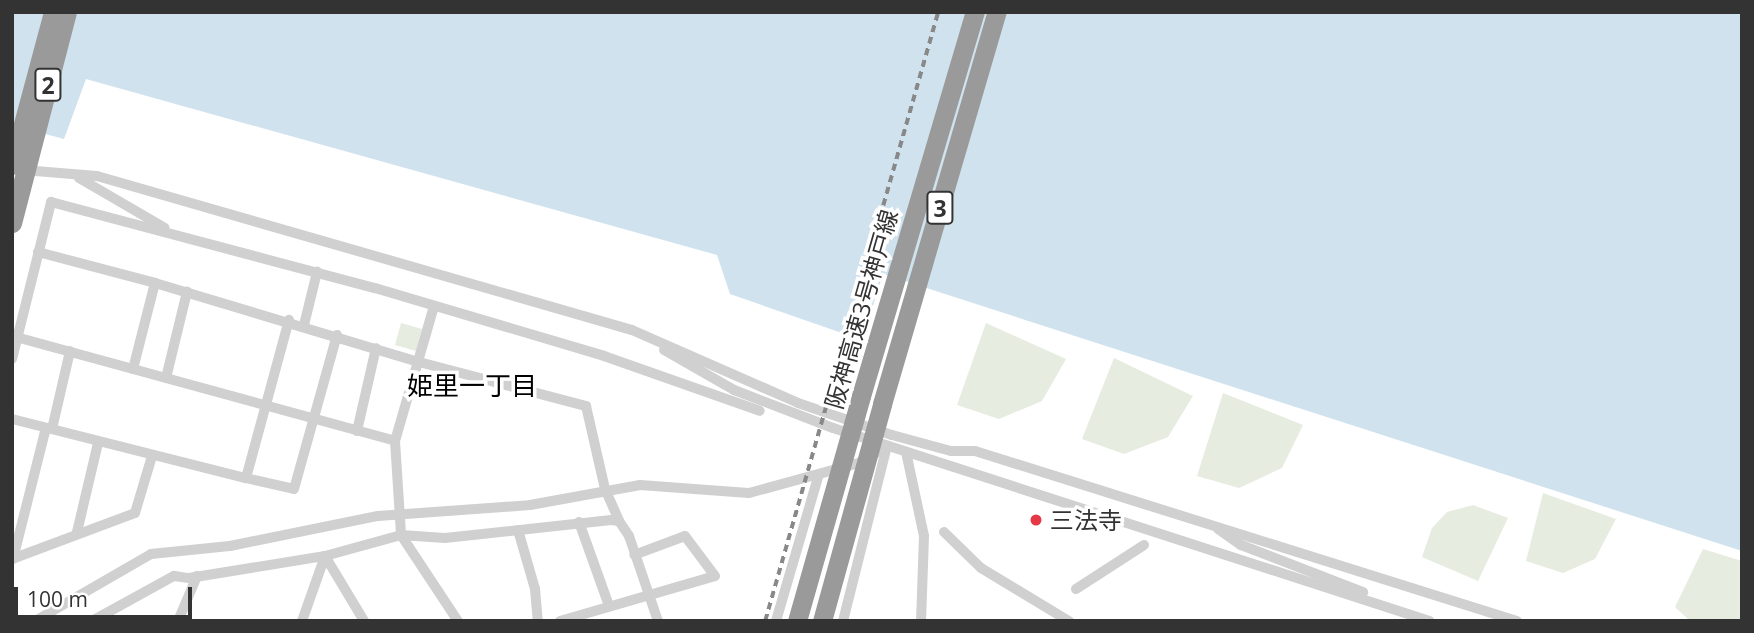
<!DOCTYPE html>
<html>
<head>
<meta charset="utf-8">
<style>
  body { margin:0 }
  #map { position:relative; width:1754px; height:633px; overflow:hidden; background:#fff; font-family:"Open Sans","Noto Sans JP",sans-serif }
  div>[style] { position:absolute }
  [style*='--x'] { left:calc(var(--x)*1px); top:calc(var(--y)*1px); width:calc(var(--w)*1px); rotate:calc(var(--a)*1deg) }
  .green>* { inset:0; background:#e6ecdf }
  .water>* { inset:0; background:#cfe2ee }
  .street>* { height:10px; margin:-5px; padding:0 5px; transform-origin:5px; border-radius:5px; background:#d0d0d0 }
  .highway>* { height:19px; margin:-9.5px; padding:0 9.5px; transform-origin:9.5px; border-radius:9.5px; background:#9a9a9a }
  .rail>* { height:3.5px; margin-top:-1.75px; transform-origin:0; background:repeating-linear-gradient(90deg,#888 0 7px,transparent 0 12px) }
  .highway-bridge>* { height:19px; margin:-9.5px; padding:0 9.5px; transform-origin:9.5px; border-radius:9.5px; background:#9a9a9a }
  .dots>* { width:19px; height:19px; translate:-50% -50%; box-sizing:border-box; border:4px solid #fff; border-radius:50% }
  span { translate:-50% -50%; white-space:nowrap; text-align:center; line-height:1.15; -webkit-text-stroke:7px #fff; paint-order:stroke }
  .shield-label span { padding:2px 5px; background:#fff; border:2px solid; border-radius:5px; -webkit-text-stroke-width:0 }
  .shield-label { font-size:23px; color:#333; font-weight:700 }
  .street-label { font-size:24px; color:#333 }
  .poi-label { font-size:24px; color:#333 }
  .left { translate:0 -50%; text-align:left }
  .neighbourhood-label { font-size:26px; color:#000 }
  .frame { position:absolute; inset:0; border:14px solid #333; pointer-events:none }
  .scale { position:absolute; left:14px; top:587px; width:178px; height:32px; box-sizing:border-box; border:4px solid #333; border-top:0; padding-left:9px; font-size:21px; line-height:24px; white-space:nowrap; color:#333; -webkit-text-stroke:5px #fff; paint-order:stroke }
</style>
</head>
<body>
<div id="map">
  <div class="green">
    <i style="clip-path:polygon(401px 323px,422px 329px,416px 351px,395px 345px)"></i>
    <i style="clip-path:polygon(986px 323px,1066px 359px,1042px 401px,999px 419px,957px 405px)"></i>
    <i style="clip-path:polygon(1114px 358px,1193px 396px,1168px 437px,1124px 454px,1082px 439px)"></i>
    <i style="clip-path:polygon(1223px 393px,1303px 425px,1282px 468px,1239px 488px,1197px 476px)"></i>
    <i style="clip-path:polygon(1543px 493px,1616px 519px,1595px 559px,1563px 573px,1526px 561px)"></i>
    <i style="clip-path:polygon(1473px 505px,1508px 518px,1478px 581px,1422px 557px,1432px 528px,1447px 512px)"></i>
    <i style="clip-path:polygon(1703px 549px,1742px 561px,1742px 621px,1690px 621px,1675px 607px)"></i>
  </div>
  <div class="water">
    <i style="clip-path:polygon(12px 12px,1742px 12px,1742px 551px,883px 274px,862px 340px,730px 294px,717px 255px,86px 79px,64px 139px,12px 125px)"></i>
  </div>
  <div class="street">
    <i style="--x:23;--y:170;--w:74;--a:4.6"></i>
    <i style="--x:97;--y:176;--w:557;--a:16.06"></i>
    <i style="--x:632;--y:330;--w:181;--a:23.7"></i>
    <i style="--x:798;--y:403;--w:99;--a:18.8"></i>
    <i style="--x:892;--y:435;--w:61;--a:15.2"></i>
    <i style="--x:951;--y:451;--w:24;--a:0"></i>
    <i style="--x:975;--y:451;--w:568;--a:17.41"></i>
    <i style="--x:79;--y:178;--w:99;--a:30.2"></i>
    <i style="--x:38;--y:252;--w:121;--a:14.8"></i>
    <i style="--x:434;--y:306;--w:141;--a:106.1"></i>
    <i style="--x:395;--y:441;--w:94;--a:86.3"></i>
    <i style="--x:401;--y:535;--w:103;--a:56.5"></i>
    <i style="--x:304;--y:325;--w:55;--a:-76.2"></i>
    <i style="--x:16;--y:337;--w:393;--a:15.3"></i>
    <i style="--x:664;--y:350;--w:81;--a:29.7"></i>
    <i style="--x:734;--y:390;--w:106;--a:21"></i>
    <i style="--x:833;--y:428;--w:627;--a:17.92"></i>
    <i style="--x:12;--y:359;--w:162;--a:-76"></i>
    <i style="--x:51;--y:202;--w:335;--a:14.9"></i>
    <i style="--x:375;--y:288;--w:239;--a:16.5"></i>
    <i style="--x:604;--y:356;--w:165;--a:19.4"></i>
    <i style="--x:133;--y:369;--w:89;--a:-75.7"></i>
    <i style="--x:155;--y:283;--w:276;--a:16.7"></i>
    <i style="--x:419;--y:362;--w:173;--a:14.8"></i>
    <i style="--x:586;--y:406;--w:85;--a:77.1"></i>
    <i style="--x:605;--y:489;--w:35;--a:66"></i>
    <i style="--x:166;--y:378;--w:89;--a:-76.3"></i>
    <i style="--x:12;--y:419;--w:241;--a:14.2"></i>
    <i style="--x:246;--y:478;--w:164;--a:-74.8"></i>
    <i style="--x:52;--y:429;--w:80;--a:-77"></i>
    <i style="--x:357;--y:431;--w:85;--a:-77.1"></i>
    <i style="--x:906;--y:452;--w:86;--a:77.9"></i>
    <i style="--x:924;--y:536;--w:85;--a:92"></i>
    <i style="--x:246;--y:478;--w:49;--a:12.9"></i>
    <i style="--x:294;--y:489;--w:160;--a:-74.4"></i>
    <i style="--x:579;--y:522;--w:89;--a:70.3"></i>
    <i style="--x:1218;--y:529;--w:28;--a:35"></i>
    <i style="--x:1241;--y:545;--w:131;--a:21.1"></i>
    <i style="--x:518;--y:530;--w:61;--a:73.9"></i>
    <i style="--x:535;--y:589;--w:32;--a:85"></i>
    <i style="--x:77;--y:532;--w:91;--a:-76.7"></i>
    <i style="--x:944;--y:532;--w:52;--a:44.2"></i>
    <i style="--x:981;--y:568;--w:103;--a:31.1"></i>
    <i style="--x:325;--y:556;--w:76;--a:59"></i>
    <i style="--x:12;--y:559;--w:131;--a:-20.5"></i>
    <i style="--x:135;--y:513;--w:59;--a:-73.4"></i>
    <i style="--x:13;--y:559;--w:135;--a:-75.9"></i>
    <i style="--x:1076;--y:589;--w:81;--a:-32.9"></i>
    <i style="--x:35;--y:621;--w:134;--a:-30"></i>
    <i style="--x:151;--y:554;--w:79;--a:-5.8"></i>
    <i style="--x:230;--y:546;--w:151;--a:-11.5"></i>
    <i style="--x:378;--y:516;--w:152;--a:-4.1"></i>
    <i style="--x:530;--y:505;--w:112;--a:-10.3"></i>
    <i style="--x:640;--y:485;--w:109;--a:4.2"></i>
    <i style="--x:749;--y:493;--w:117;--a:-15.3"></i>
    <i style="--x:862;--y:462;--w:30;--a:-33"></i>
    <i style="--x:92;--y:621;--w:94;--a:-28.8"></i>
    <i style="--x:174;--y:576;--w:15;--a:8"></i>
    <i style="--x:189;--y:578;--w:138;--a:-9.2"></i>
    <i style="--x:325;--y:556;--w:79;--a:-15.4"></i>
    <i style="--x:401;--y:535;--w:44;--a:3.9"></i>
    <i style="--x:445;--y:538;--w:167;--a:-6.2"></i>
    <i style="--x:611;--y:520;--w:8;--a:7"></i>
    <i style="--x:619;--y:521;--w:18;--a:56"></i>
    <i style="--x:629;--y:536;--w:90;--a:71.2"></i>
    <i style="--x:178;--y:621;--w:49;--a:-67.1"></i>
    <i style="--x:302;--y:621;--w:69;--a:-70.5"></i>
    <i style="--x:560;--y:621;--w:161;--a:-16.2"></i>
    <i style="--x:715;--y:576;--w:50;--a:-126.9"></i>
    <i style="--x:685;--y:536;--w:54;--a:159.6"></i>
    <i style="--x:776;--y:621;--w:153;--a:-73.7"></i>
    <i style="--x:843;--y:621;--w:180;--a:-75.9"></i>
  </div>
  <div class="highway">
    <i style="--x:12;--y:165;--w:158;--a:-75"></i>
    <i style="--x:12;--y:223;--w:218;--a:-75.4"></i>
    <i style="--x:861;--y:396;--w:401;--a:-73.5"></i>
    <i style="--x:882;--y:404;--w:409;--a:-73.7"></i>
  </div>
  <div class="rail">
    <i style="--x:765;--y:621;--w:633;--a:-74.14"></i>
  </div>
  <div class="highway-bridge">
    <i style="--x:797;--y:621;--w:234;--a:-74.1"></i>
    <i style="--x:822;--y:621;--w:225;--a:-74.5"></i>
  </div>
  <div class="dots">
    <i style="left:1036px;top:520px;background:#e63946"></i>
  </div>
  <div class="shield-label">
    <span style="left:48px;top:85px">2</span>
    <span style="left:940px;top:208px">3</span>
  </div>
  <div class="street-label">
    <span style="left:861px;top:309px;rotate:-74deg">阪神高速3号神戸線</span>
  </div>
  <div class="poi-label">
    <span class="left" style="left:1050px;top:520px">三法寺</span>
  </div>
  <div class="neighbourhood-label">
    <span style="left:472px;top:386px">姫里一丁目</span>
  </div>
  <div class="frame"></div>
  <div class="scale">100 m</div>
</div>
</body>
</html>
